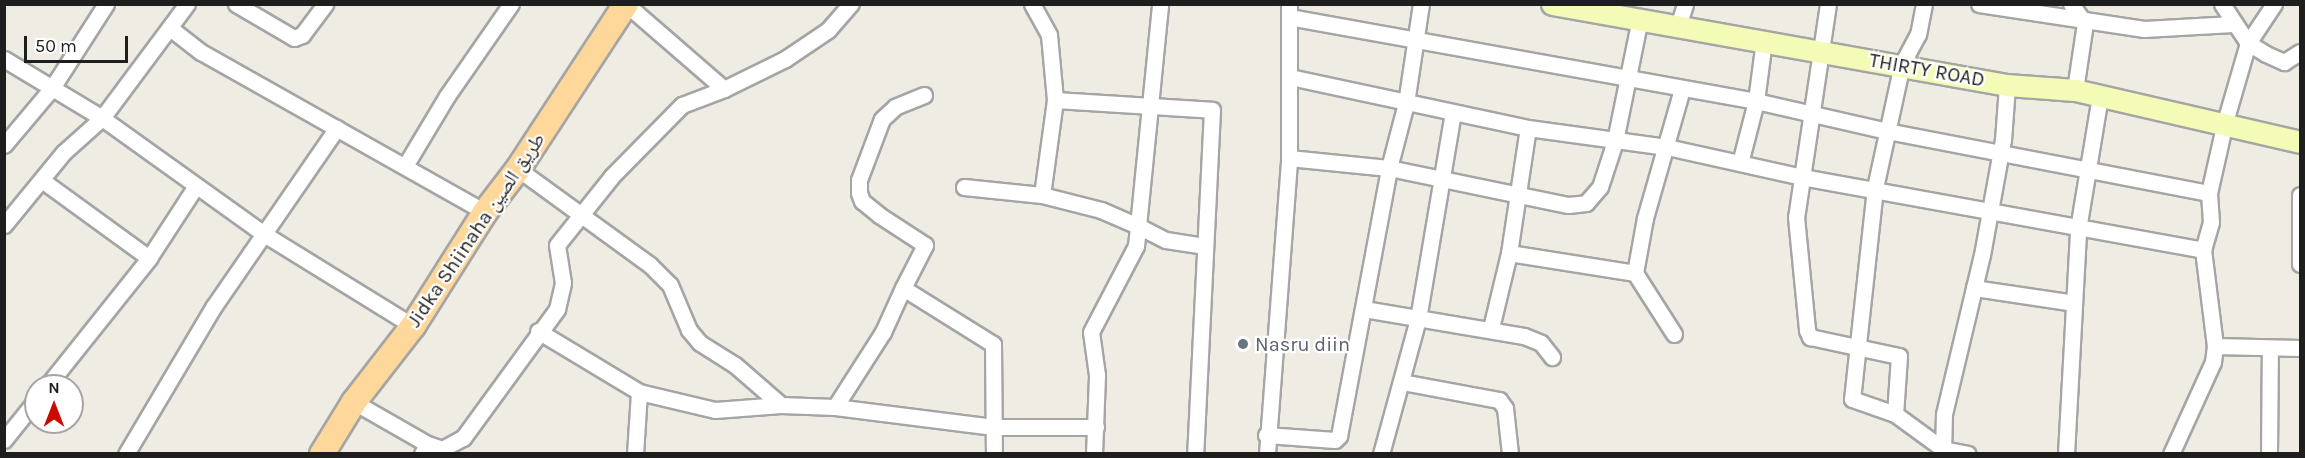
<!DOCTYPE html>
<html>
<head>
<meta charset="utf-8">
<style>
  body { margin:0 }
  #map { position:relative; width:2305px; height:458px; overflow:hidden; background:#efece3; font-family:Karla,"Noto Naskh Arabic",sans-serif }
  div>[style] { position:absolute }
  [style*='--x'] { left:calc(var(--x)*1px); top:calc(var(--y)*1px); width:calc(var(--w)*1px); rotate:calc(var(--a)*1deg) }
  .roads { filter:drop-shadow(2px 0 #a5a5a5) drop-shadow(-2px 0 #a5a5a5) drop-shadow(0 2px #a5a5a5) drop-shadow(0 -2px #a5a5a5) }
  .street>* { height:15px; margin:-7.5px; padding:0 7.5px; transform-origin:7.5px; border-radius:7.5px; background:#fff }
  .secondary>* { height:21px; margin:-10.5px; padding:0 10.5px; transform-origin:10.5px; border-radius:10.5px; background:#f4fbb6 }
  .primary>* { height:24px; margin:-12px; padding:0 12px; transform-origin:12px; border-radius:12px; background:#fed79a }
  .dots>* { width:16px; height:16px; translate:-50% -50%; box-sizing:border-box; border:3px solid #fff; border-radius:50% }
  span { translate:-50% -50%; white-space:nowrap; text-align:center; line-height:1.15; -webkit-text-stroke:4.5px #fff; paint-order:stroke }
  .street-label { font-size:20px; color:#1e1e1e }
  .worship-label { font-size:20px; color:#5b616d }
  .left { translate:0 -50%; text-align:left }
  .frame { position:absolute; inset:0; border:6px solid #1e1e1e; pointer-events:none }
  .north { position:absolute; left:24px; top:374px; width:60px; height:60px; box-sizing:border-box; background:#fff; border:2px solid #a5a5a5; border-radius:50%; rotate:0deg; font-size:16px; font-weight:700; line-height:24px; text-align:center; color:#1e1e1e }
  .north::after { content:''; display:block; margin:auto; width:21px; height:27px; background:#cb0a00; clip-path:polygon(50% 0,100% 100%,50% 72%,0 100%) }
  .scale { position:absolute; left:24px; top:36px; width:104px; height:27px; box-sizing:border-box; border:3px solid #1e1e1e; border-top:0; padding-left:8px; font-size:18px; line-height:21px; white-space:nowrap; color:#1e1e1e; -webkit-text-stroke:4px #fff; paint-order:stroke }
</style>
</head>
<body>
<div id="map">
  <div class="roads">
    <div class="street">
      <i style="--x:236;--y:4;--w:67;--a:30.4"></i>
      <i style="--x:294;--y:38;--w:9;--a:-21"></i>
      <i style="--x:302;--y:35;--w:39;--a:-53"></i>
      <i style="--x:626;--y:4;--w:130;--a:40.9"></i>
      <i style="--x:724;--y:89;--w:68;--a:-26.2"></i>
      <i style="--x:785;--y:59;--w:52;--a:-34"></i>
      <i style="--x:828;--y:30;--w:35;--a:-49"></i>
      <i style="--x:1032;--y:4;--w:35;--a:61"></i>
      <i style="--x:1049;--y:35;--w:65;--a:84.7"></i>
      <i style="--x:1055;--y:100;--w:96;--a:97.8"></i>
      <i style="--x:1828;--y:4;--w:215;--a:98.5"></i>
      <i style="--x:1796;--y:217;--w:114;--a:84.4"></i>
      <i style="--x:1807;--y:330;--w:8;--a:67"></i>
      <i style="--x:1810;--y:337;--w:91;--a:12.1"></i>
      <i style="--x:1899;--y:356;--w:58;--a:93.9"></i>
      <i style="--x:1924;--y:4;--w:31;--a:101"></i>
      <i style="--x:1918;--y:34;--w:34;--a:118"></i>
      <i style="--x:1902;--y:64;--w:127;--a:102.3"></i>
      <i style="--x:1875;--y:188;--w:212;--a:96.2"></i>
      <i style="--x:1852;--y:399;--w:46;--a:19.2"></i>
      <i style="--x:1895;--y:414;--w:59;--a:36.1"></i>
      <i style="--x:1943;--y:449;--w:25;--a:11"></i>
      <i style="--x:1979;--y:4;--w:167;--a:8.6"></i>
      <i style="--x:2144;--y:29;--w:89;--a:-3.2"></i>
      <i style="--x:2071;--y:4;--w:24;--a:54"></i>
      <i style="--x:2085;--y:23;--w:68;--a:98.5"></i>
      <i style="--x:2222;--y:4;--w:47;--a:56.3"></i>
      <i style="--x:2248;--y:43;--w:21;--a:31"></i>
      <i style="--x:2266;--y:54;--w:20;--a:24"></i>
      <i style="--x:2284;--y:62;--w:19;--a:-32"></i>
      <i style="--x:1289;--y:17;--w:474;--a:10.2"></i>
      <i style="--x:1756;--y:101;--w:134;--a:12.9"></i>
      <i style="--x:1887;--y:131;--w:328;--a:10.9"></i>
      <i style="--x:1678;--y:26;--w:23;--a:-72"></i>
      <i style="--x:170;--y:28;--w:39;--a:38"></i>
      <i style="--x:201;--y:52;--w:326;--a:29.4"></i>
      <i style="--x:4;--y:59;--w:114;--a:31"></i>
      <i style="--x:102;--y:118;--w:199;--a:35.6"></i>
      <i style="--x:264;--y:234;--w:175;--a:31.7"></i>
      <i style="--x:1290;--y:77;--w:243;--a:12.1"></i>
      <i style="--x:1528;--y:128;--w:140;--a:7.8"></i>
      <i style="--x:1667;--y:147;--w:138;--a:12.5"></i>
      <i style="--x:1802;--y:177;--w:408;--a:10.3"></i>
      <i style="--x:924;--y:95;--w:31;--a:158"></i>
      <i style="--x:895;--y:107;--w:18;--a:137"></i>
      <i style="--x:882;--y:119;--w:65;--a:110.7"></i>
      <i style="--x:859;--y:180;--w:13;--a:90"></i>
      <i style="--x:859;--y:193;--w:9;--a:69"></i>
      <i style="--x:862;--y:201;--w:22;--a:39"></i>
      <i style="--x:879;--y:215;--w:55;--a:33.1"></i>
      <i style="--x:925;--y:245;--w:48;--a:117.1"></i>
      <i style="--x:903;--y:288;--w:106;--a:31.9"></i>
      <i style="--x:993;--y:344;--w:110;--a:89.5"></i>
      <i style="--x:1055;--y:100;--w:157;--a:3.6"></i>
      <i style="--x:1212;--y:110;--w:344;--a:92.8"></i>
      <i style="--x:4;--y:145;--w:75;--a:-49.9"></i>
      <i style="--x:52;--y:88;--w:100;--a:-57.3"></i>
      <i style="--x:1289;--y:158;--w:100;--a:5.7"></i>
      <i style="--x:1389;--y:168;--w:183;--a:11.7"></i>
      <i style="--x:1568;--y:205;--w:18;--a:-6"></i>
      <i style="--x:1586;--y:203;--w:21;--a:-49"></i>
      <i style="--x:1600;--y:187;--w:48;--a:-71.9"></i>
      <i style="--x:1615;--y:141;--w:126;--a:-78.5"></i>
      <i style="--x:1740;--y:163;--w:64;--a:-75.5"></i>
      <i style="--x:1756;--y:101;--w:62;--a:-82.5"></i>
      <i style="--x:405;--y:166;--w:82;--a:-59"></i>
      <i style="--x:447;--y:96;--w:112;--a:-55.2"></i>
      <i style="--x:518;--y:169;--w:163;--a:36"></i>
      <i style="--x:650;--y:265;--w:28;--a:45"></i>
      <i style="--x:670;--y:285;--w:49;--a:67.1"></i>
      <i style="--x:689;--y:330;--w:17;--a:50"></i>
      <i style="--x:700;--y:343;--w:41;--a:32.2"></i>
      <i style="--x:735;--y:365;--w:61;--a:41"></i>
      <i style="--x:43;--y:181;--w:131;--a:36"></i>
      <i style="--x:964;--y:187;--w:78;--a:5.9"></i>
      <i style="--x:1042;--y:195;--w:61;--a:14.3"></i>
      <i style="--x:1101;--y:210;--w:40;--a:23.4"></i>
      <i style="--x:1138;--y:226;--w:223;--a:-84.3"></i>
      <i style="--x:2300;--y:195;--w:69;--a:90"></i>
      <i style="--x:4;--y:225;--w:94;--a:-50.6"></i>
      <i style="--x:64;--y:152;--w:51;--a:-41.8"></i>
      <i style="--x:102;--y:118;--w:142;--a:-53.3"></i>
      <i style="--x:1509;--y:253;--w:128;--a:9"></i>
      <i style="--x:1974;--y:288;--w:101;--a:8.5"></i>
      <i style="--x:1364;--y:309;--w:162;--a:9.6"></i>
      <i style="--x:1524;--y:336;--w:18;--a:22"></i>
      <i style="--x:1541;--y:343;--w:18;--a:52"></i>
      <i style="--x:1491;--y:328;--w:77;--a:-76.5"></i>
      <i style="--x:1509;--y:253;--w:126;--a:-81.4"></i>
      <i style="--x:538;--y:331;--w:118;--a:31.1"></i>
      <i style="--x:639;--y:392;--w:78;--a:13.3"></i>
      <i style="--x:715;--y:410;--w:66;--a:-4.3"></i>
      <i style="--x:781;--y:405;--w:54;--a:2.1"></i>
      <i style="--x:835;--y:407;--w:160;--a:7.2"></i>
      <i style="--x:994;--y:427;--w:102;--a:0"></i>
      <i style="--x:1674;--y:334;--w:72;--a:-122.6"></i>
      <i style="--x:1635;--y:273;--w:56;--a:-79.7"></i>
      <i style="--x:1645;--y:218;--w:134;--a:-74"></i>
      <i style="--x:2215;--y:346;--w:85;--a:1.3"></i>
      <i style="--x:1402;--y:382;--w:99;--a:10.5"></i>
      <i style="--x:1499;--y:400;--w:10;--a:53"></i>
      <i style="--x:1505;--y:408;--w:46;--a:83.8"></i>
      <i style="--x:47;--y:386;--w:164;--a:-51.4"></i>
      <i style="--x:149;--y:258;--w:86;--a:-56.9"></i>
      <i style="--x:354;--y:402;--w:84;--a:29.9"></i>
      <i style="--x:427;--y:444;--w:11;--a:117"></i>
      <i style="--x:835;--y:407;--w:89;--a:-57.4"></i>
      <i style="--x:883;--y:332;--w:48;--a:-65.6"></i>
      <i style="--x:1266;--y:435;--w:69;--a:4.1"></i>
      <i style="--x:1335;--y:440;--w:6;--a:-45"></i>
      <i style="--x:1339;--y:436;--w:273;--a:-79.4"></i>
      <i style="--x:1389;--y:168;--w:67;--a:-75.3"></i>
      <i style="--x:1406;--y:103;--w:100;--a:-81.4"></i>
      <i style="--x:4;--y:440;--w:51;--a:-51.3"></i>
      <i style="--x:427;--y:444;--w:16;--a:18"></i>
      <i style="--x:442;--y:449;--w:24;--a:-28"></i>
      <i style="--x:463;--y:438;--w:160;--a:-53.9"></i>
      <i style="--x:557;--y:309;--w:27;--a:-77"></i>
      <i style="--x:563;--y:283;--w:38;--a:-99"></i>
      <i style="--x:557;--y:245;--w:88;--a:-51.4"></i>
      <i style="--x:612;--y:176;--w:100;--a:-45.4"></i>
      <i style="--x:682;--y:105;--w:45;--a:-20.9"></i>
      <i style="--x:126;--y:454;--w:172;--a:-59.3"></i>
      <i style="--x:214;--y:306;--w:216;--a:-55.4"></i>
      <i style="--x:635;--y:454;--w:62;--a:-86.3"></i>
      <i style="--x:1094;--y:454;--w:79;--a:-87.8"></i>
      <i style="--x:1097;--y:375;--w:43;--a:-97.9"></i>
      <i style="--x:1091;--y:332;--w:97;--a:-62.4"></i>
      <i style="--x:1136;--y:246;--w:20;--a:-84"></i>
      <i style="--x:1138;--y:226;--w:31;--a:27"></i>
      <i style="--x:1166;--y:240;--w:38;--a:9"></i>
      <i style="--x:1267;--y:454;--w:297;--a:-85.7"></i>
      <i style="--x:1289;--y:158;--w:154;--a:-90"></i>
      <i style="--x:1381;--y:454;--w:140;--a:-74.7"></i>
      <i style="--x:1418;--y:319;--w:209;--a:-80.4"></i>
      <i style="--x:1943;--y:454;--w:40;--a:-88.6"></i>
      <i style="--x:1944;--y:414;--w:163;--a:-76.6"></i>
      <i style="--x:1982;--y:255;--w:117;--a:-79.7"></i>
      <i style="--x:2003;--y:140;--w:55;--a:-85.8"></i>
      <i style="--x:2066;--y:454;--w:225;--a:-86.9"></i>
      <i style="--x:2078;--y:229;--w:135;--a:-80.6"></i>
      <i style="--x:2171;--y:454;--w:101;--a:-65.5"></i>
      <i style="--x:2213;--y:362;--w:16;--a:-83"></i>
      <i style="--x:2215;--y:346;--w:97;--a:-97.1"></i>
      <i style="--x:2203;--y:250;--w:29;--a:-74"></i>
      <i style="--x:2211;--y:222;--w:29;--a:-94"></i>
      <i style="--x:2209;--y:193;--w:73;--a:-77.3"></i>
      <i style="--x:2225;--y:122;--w:82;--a:-73.8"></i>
      <i style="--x:2248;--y:43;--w:47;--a:-56.3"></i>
      <i style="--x:2269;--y:454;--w:106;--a:-89.5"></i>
    </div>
    <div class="secondary">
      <i style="--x:1552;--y:4;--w:462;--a:10.1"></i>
      <i style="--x:2007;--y:85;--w:68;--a:4.2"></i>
      <i style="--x:2075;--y:90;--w:231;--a:13"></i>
    </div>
    <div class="primary">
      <i style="--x:322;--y:454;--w:61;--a:-58.4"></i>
      <i style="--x:354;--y:402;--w:96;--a:-52.2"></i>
      <i style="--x:413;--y:326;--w:135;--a:-57.7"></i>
      <i style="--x:485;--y:212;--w:54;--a:-52.5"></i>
      <i style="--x:518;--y:169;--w:197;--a:-56.8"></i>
    </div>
  </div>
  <div class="dots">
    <i style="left:1243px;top:344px;background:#6b7280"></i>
  </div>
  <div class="street-label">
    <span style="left:1927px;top:70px;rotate:10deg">THIRTY ROAD</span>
    <span style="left:476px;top:230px;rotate:-56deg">Jidka Shiinaha طريق الصين</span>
  </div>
  <div class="worship-label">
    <span class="left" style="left:1255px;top:344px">Nasru diin</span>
  </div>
  <div class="frame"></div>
  <div class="north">N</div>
  <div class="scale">50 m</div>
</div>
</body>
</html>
